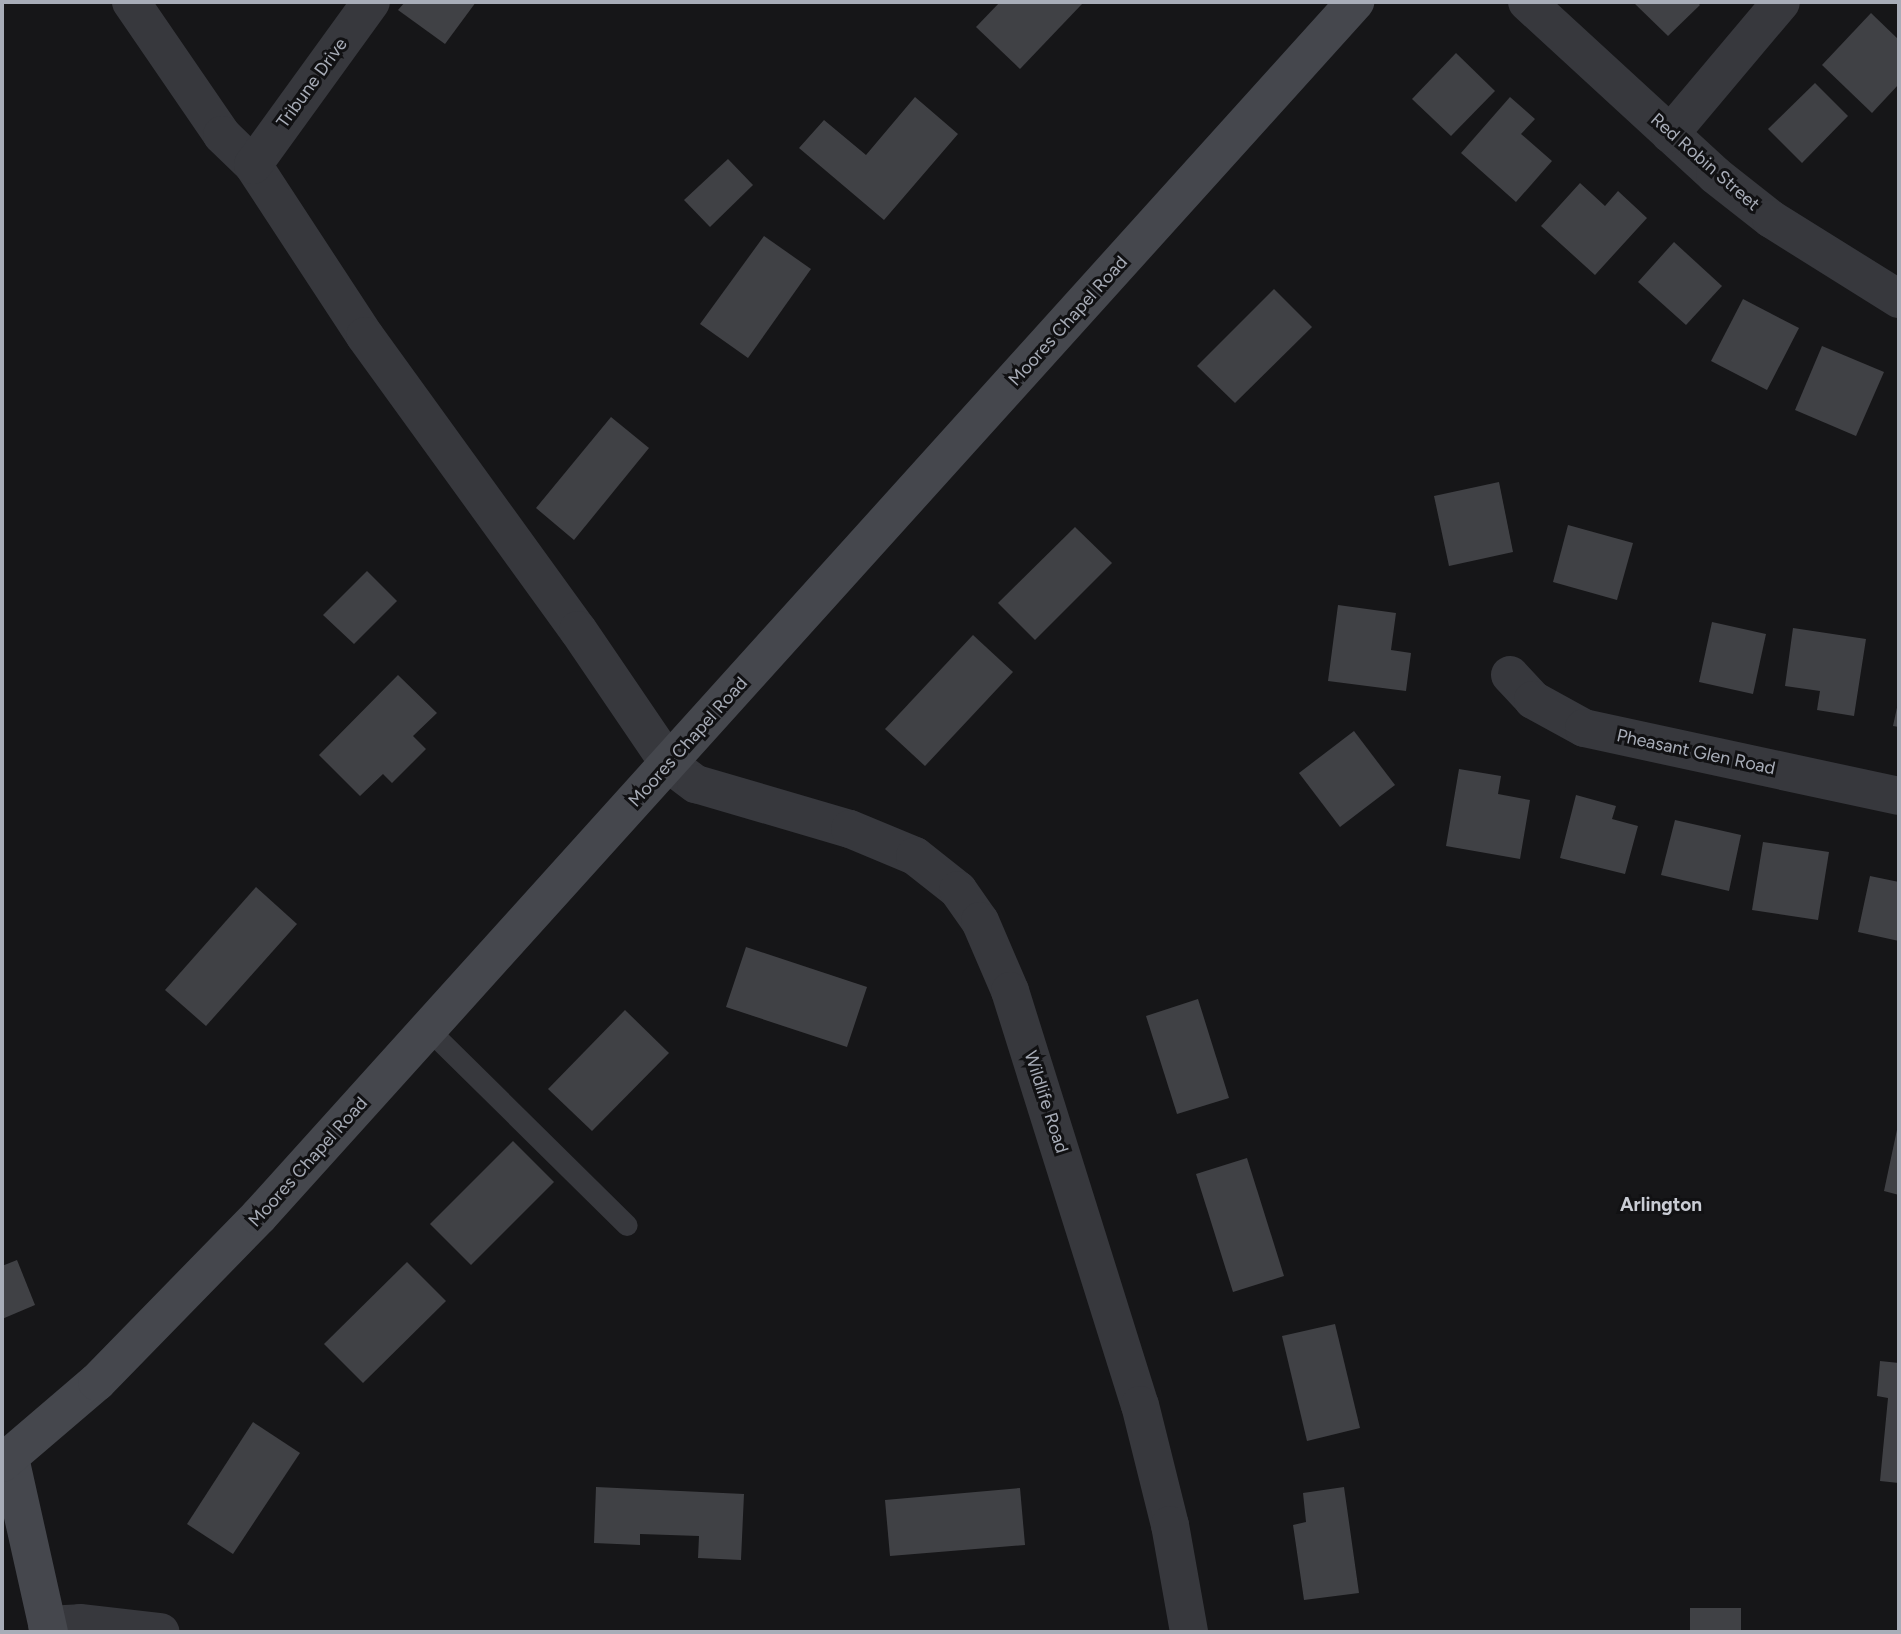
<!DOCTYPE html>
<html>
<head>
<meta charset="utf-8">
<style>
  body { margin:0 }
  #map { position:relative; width:1901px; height:1634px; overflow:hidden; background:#161618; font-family:Figtree,sans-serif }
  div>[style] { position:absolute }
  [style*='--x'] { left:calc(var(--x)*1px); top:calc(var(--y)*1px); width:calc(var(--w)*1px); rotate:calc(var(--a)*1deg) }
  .building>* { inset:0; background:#404145 }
  .lane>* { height:21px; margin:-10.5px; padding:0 10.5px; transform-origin:10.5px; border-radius:10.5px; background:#37383d }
  .street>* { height:38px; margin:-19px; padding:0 19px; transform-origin:19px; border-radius:19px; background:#37383d }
  .secondary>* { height:38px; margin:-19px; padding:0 19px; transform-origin:19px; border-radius:19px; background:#45474d }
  span { translate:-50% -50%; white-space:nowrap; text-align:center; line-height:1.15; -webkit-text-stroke:6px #111113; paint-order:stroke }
  .street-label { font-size:18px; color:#a8adb8 }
  .neighbourhood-label { font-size:19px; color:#c9ccd4; font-weight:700 }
  .frame { position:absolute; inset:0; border:4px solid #a8adb8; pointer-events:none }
</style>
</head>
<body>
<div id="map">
  <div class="building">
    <i style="clip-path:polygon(405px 2px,476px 2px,445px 44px,398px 10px)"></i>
    <i style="clip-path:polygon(1000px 2px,1080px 2px,1082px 4px,1020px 69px,976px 27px)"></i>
    <i style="clip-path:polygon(1633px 2px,1697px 2px,1700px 5px,1668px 36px)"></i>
    <i style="clip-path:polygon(1871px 13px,1899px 40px,1899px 84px,1872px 113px,1822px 65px)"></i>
    <i style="clip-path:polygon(1456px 53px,1495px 91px,1451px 136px,1412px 99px)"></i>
    <i style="clip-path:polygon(1815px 83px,1848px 116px,1802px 163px,1768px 129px)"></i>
    <i style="clip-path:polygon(915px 97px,958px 134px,884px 220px,799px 148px,824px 120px,866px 155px)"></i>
    <i style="clip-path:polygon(1510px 97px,1535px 119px,1521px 134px,1552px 161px,1516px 202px,1461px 153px)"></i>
    <i style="clip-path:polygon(728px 159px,753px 185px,710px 227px,684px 200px)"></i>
    <i style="clip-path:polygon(1580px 183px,1605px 206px,1618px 191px,1647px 218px,1595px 275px,1541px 226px)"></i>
    <i style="clip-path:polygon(764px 236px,811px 269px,748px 358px,700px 324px)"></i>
    <i style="clip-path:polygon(1674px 242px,1722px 286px,1686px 325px,1638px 282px)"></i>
    <i style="clip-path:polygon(1274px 289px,1312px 327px,1235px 403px,1197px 366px)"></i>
    <i style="clip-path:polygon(1743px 299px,1799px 328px,1767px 390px,1711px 361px)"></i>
    <i style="clip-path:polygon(1822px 346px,1884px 372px,1856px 436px,1795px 410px)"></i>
    <i style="clip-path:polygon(611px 417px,649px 448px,574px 540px,536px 508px)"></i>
    <i style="clip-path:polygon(1499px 482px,1513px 552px,1449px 566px,1434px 496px)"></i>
    <i style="clip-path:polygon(1568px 525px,1633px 543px,1617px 600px,1553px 582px)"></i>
    <i style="clip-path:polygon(1075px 527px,1112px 563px,1035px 640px,998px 603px)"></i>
    <i style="clip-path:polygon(367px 571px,397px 601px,354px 644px,323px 615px)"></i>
    <i style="clip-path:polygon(1338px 605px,1396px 613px,1391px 650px,1411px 653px,1406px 691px,1328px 681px)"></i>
    <i style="clip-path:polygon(1712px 622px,1766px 634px,1753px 694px,1699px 682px)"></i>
    <i style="clip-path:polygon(1793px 628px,1866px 639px,1854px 716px,1817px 710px,1820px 691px,1785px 686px)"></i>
    <i style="clip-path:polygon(973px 635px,1013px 672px,925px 766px,885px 729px)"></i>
    <i style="clip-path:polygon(398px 675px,437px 713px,413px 736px,426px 749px,392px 783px,383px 774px,360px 796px,319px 755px)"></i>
    <i style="clip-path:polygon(1898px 703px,1899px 704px,1899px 727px,1893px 726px)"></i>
    <i style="clip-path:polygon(1354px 731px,1395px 785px,1340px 827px,1299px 773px)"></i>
    <i style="clip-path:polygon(1459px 769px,1501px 776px,1498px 794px,1530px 800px,1520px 859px,1446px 846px)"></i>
    <i style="clip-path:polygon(1576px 795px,1616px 806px,1612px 819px,1638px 826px,1625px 874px,1560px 858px)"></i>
    <i style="clip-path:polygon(1675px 820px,1741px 835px,1729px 891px,1661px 875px)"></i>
    <i style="clip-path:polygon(1763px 842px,1829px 852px,1818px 920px,1752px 910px)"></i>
    <i style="clip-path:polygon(1870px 876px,1899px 882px,1899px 941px,1858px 932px)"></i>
    <i style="clip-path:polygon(256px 887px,297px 924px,206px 1026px,165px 990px)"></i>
    <i style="clip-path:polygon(746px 947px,867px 987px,847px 1047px,726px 1007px)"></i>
    <i style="clip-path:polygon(1198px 999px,1229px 1098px,1177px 1114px,1146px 1016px)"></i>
    <i style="clip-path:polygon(625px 1010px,669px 1053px,592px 1131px,548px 1089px)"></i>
    <i style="clip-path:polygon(1898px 1125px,1899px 1126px,1899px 1195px,1884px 1191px)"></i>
    <i style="clip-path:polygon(513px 1141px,554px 1182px,471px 1265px,430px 1224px)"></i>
    <i style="clip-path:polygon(1247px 1158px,1284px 1276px,1233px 1292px,1196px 1174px)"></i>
    <i style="clip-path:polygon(17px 1260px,35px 1305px,2px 1319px,2px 1266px)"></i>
    <i style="clip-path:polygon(407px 1262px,446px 1301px,363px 1383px,324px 1344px)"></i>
    <i style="clip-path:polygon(1335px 1324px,1360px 1428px,1307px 1441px,1282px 1336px)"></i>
    <i style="clip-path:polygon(1880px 1361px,1899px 1363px,1899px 1483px,1880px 1481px,1888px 1398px,1877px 1396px)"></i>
    <i style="clip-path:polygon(253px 1422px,300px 1453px,233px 1554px,187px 1524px)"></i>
    <i style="clip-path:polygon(596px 1487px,744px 1494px,741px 1560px,698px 1558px,699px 1536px,640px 1534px,640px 1545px,594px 1543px)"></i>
    <i style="clip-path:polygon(1344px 1487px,1359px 1593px,1304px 1600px,1293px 1525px,1306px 1522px,1303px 1493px)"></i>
    <i style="clip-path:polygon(1020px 1488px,1025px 1545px,890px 1556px,885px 1500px)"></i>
    <i style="clip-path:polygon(1690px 1608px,1741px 1608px,1741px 1632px,1690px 1632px)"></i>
  </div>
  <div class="lane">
    <i style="--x:428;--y:1029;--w:279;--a:44.6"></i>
  </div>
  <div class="street">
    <i style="--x:131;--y:2;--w:161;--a:55.6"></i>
    <i style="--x:222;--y:135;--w:43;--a:44.1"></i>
    <i style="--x:253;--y:165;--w:204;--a:56.8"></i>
    <i style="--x:365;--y:336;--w:363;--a:54.1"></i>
    <i style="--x:578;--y:630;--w:162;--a:55.8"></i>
    <i style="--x:669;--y:764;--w:34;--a:37"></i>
    <i style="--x:696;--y:784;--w:160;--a:16.3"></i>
    <i style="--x:850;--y:829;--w:70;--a:22.6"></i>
    <i style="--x:915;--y:856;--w:55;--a:38.3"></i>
    <i style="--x:958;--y:890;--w:38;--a:55"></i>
    <i style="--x:980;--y:921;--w:76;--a:66.8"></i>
    <i style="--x:1010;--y:991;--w:434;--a:72.6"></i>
    <i style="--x:1140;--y:1405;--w:124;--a:76"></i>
    <i style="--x:1170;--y:1525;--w:109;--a:79.9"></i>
    <i style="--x:1527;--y:2;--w:255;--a:42.6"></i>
    <i style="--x:1715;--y:175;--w:71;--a:38.2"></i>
    <i style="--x:1771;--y:219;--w:151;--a:32"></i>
    <i style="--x:1670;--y:134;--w:172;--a:-49.9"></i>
    <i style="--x:253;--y:165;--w:201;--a:-54.1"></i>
    <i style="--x:1510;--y:675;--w:34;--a:47"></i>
    <i style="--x:1533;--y:700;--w:58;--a:28.8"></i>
    <i style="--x:1584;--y:728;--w:322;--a:12.2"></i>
    <i style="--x:47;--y:1625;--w:33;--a:-3"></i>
    <i style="--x:80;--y:1623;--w:81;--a:6.4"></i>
  </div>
  <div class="secondary">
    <i style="--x:10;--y:1458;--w:178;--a:77.4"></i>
    <i style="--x:2;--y:1463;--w:125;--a:-40.5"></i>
    <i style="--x:97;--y:1382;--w:232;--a:-45.7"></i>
    <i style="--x:259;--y:1216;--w:1636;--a:-47.92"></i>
  </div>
  <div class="street-label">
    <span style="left:312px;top:83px;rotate:-54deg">Tribune Drive</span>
    <span style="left:1705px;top:162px;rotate:41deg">Red Robin Street</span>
    <span style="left:1068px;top:321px;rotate:-48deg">Moores Chapel Road</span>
    <span style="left:688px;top:742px;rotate:-48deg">Moores Chapel Road</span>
    <span style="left:1696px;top:752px;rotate:12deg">Pheasant Glen Road</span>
    <span style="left:1046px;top:1102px;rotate:72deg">Wildlife Road</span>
    <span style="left:308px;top:1162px;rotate:-48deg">Moores Chapel Road</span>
  </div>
  <div class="neighbourhood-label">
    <span style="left:1661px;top:1205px">Arlington</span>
  </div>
  <div class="frame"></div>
</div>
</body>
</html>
